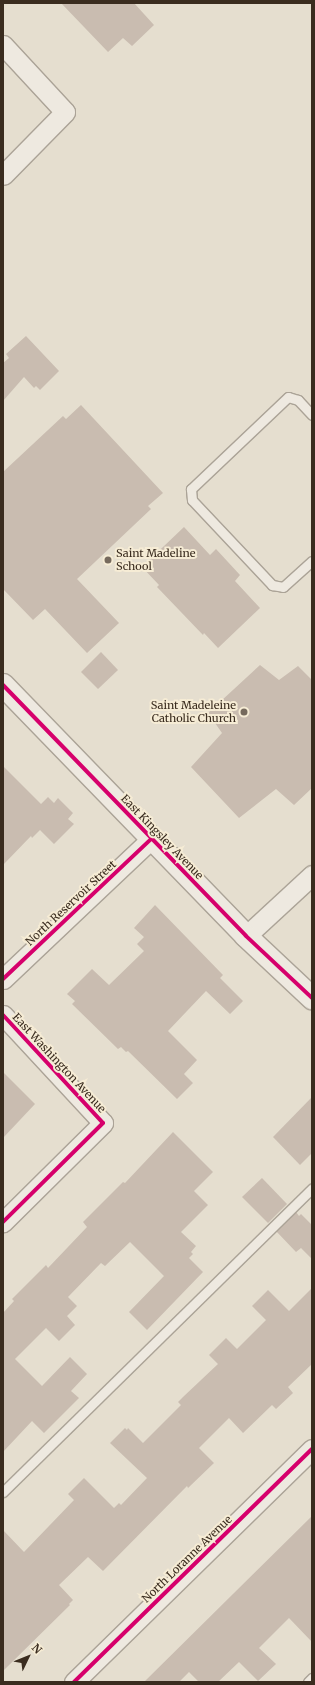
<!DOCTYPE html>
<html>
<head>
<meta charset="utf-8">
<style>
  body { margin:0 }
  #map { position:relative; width:315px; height:1685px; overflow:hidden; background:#e5decf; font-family:Merriweather,serif }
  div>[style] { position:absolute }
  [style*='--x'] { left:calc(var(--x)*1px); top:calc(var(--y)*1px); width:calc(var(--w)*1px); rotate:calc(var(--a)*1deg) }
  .building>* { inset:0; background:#c9bcb0 }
  .roads { filter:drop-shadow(1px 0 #aba397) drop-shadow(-1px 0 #aba397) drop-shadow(0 1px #aba397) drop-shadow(0 -1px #aba397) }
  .lane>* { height:9px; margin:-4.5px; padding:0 4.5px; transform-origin:4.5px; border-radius:4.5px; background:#eee9e0 }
  .street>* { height:19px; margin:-9.5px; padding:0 9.5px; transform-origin:9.5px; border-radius:9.5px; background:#eee9e0 }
  .secondary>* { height:22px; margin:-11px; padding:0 11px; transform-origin:11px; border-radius:11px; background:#eee9e0 }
  .cycleway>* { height:4px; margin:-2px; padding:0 2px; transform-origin:2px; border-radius:2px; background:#d6006c }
  .dots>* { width:11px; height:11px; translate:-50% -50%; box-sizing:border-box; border:2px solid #f6ecd5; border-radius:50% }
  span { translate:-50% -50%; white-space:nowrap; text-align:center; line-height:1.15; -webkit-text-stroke:4px #f6ecd5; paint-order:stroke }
  .poi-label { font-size:11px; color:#3a2c1f }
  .left { translate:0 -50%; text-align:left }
  .right { translate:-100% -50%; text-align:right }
  .street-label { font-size:11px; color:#3a2c1f }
  .frame { position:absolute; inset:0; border:4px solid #3a2c1f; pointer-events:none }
  .north { position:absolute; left:8px; top:1637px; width:40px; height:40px; -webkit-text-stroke:3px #f6ecd5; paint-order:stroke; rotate:47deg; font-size:11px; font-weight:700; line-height:16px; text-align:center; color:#3a2c1f }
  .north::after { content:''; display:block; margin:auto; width:14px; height:18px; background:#3a2c1f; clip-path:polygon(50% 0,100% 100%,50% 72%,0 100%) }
</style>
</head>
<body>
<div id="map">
  <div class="building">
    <i style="clip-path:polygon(61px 3px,134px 3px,154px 25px,132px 46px,123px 38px,108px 52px)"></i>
    <i style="clip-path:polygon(26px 336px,59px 371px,40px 390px,36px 386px,34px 388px,24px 377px,3px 401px,3px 363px,9px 358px,6px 354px)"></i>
    <i style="clip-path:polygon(81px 405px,163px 493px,148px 506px,151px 509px,77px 579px,119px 623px,87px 653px,45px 609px,33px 620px,3px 589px,3px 472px,63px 416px,66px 419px)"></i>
    <i style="clip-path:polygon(184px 527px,210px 555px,216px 549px,240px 575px,235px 581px,260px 608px,218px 648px,204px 633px,203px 635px,157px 587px,159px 585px,142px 567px)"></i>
    <i style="clip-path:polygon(101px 652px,118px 670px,98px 689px,81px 672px)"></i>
    <i style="clip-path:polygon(260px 665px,279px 680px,298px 666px,312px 680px,312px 788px,294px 805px,276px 789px,239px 818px,191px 767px,222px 733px,208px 713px)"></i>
    <i style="clip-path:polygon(3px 766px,41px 804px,48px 797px,54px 803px,58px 798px,73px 813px,68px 819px,74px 824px,54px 844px,40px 830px,32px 838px,31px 836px,3px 865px)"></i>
    <i style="clip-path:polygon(155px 905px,223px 975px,220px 978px,243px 1001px,230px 1014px,206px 991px,168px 1031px,197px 1060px,184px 1074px,193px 1083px,177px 1099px,128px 1051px,126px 1052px,121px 1047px,118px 1049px,72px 1004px,75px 1001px,67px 994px,92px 969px,109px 985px,144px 951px,137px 944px,144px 937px,134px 928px)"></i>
    <i style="clip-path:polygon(3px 1072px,35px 1104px,3px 1138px)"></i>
    <i style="clip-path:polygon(312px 1097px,312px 1153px,300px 1165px,273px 1137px)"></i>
    <i style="clip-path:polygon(173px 1132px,213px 1172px,194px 1191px,208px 1205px,181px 1232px,196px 1246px,191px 1252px,193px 1254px,189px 1258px,203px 1272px,147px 1330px,129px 1312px,164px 1276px,130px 1242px,105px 1266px,101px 1263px,68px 1297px,77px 1306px,67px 1316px,75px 1325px,59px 1341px,46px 1328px,15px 1359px,42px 1386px,70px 1357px,87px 1374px,71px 1391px,79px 1398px,44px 1433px,32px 1421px,3px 1452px,3px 1313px,14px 1301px,12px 1299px,46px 1265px,48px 1268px,87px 1227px,83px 1222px,123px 1182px,125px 1183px)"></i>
    <i style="clip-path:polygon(262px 1178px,287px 1204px,268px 1223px,242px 1197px)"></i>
    <i style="clip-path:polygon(296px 1212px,299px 1216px,301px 1214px,312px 1225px,312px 1259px,301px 1248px,296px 1252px,276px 1231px)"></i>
    <i style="clip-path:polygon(312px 1288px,312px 1364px,288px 1387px,293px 1393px,276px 1409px,272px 1405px,243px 1433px,229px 1418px,199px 1448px,214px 1463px,188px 1488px,187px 1486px,103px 1571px,88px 1557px,59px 1585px,73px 1600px,69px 1604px,70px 1605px,3px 1671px,3px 1530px,24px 1552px,74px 1500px,68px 1494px,84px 1478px,114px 1508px,119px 1503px,121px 1505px,147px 1478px,110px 1443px,125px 1428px,127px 1430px,128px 1428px,143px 1443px,181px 1405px,178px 1402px,183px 1397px,218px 1364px,209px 1355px,226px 1338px,237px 1349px,266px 1320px,252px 1306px,268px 1290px,289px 1311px)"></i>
    <i style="clip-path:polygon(312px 1516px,312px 1642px,289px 1618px,259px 1648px,276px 1664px,258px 1681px,239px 1662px,218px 1682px,199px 1682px,189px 1672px,179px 1682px,144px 1682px)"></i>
  </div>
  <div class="roads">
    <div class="lane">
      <i style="--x:312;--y:415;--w:21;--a:-133"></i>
      <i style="--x:298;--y:400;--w:10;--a:-163"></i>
      <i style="--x:288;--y:397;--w:134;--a:136.5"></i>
      <i style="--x:191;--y:489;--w:11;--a:85"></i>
      <i style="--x:192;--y:500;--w:117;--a:46.7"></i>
      <i style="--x:272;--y:585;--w:11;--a:10"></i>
      <i style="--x:283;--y:587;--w:39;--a:-42"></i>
      <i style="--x:3;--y:1492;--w:433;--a:-44.5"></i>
      <i style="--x:308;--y:1682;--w:6;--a:-45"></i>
    </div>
    <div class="street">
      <i style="--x:3;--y:45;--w:91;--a:47.2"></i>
      <i style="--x:65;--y:112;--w:88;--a:134.5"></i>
      <i style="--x:246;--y:936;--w:90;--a:-42.7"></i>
      <i style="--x:3;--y:979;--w:204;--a:-43.4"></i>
      <i style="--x:3;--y:1015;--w:147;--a:47.2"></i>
      <i style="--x:103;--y:1123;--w:141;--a:135.3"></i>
      <i style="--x:74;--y:1682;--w:333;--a:-44.4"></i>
    </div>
    <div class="secondary">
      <i style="--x:3;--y:685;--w:349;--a:45.9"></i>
      <i style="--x:246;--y:936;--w:91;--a:43.2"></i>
    </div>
  </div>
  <div class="cycleway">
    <i style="--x:3;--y:685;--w:349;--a:45.9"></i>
    <i style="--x:246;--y:936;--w:91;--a:43.2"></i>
    <i style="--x:3;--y:979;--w:204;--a:-43.4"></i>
    <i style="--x:3;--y:1015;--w:147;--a:47.2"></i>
    <i style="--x:103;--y:1123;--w:141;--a:135.3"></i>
    <i style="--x:74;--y:1682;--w:333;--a:-44.4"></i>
  </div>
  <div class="dots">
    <i style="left:108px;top:560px;background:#766a5d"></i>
    <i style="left:244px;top:712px;background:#766a5d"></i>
  </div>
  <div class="poi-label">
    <span class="left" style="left:116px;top:560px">Saint Madeline<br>School</span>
    <span class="right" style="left:236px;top:712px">Saint Madeleine<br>Catholic Church</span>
  </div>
  <div class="street-label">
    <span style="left:162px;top:837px;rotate:46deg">East Kingsley Avenue</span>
    <span style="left:71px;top:903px;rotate:-43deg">North Reservoir Street</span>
    <span style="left:59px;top:1063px;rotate:47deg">East Washington Avenue</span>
    <span style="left:187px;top:1559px;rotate:-44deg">North Loranne Avenue</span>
  </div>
  <div class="frame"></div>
  <div class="north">N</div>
</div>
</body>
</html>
